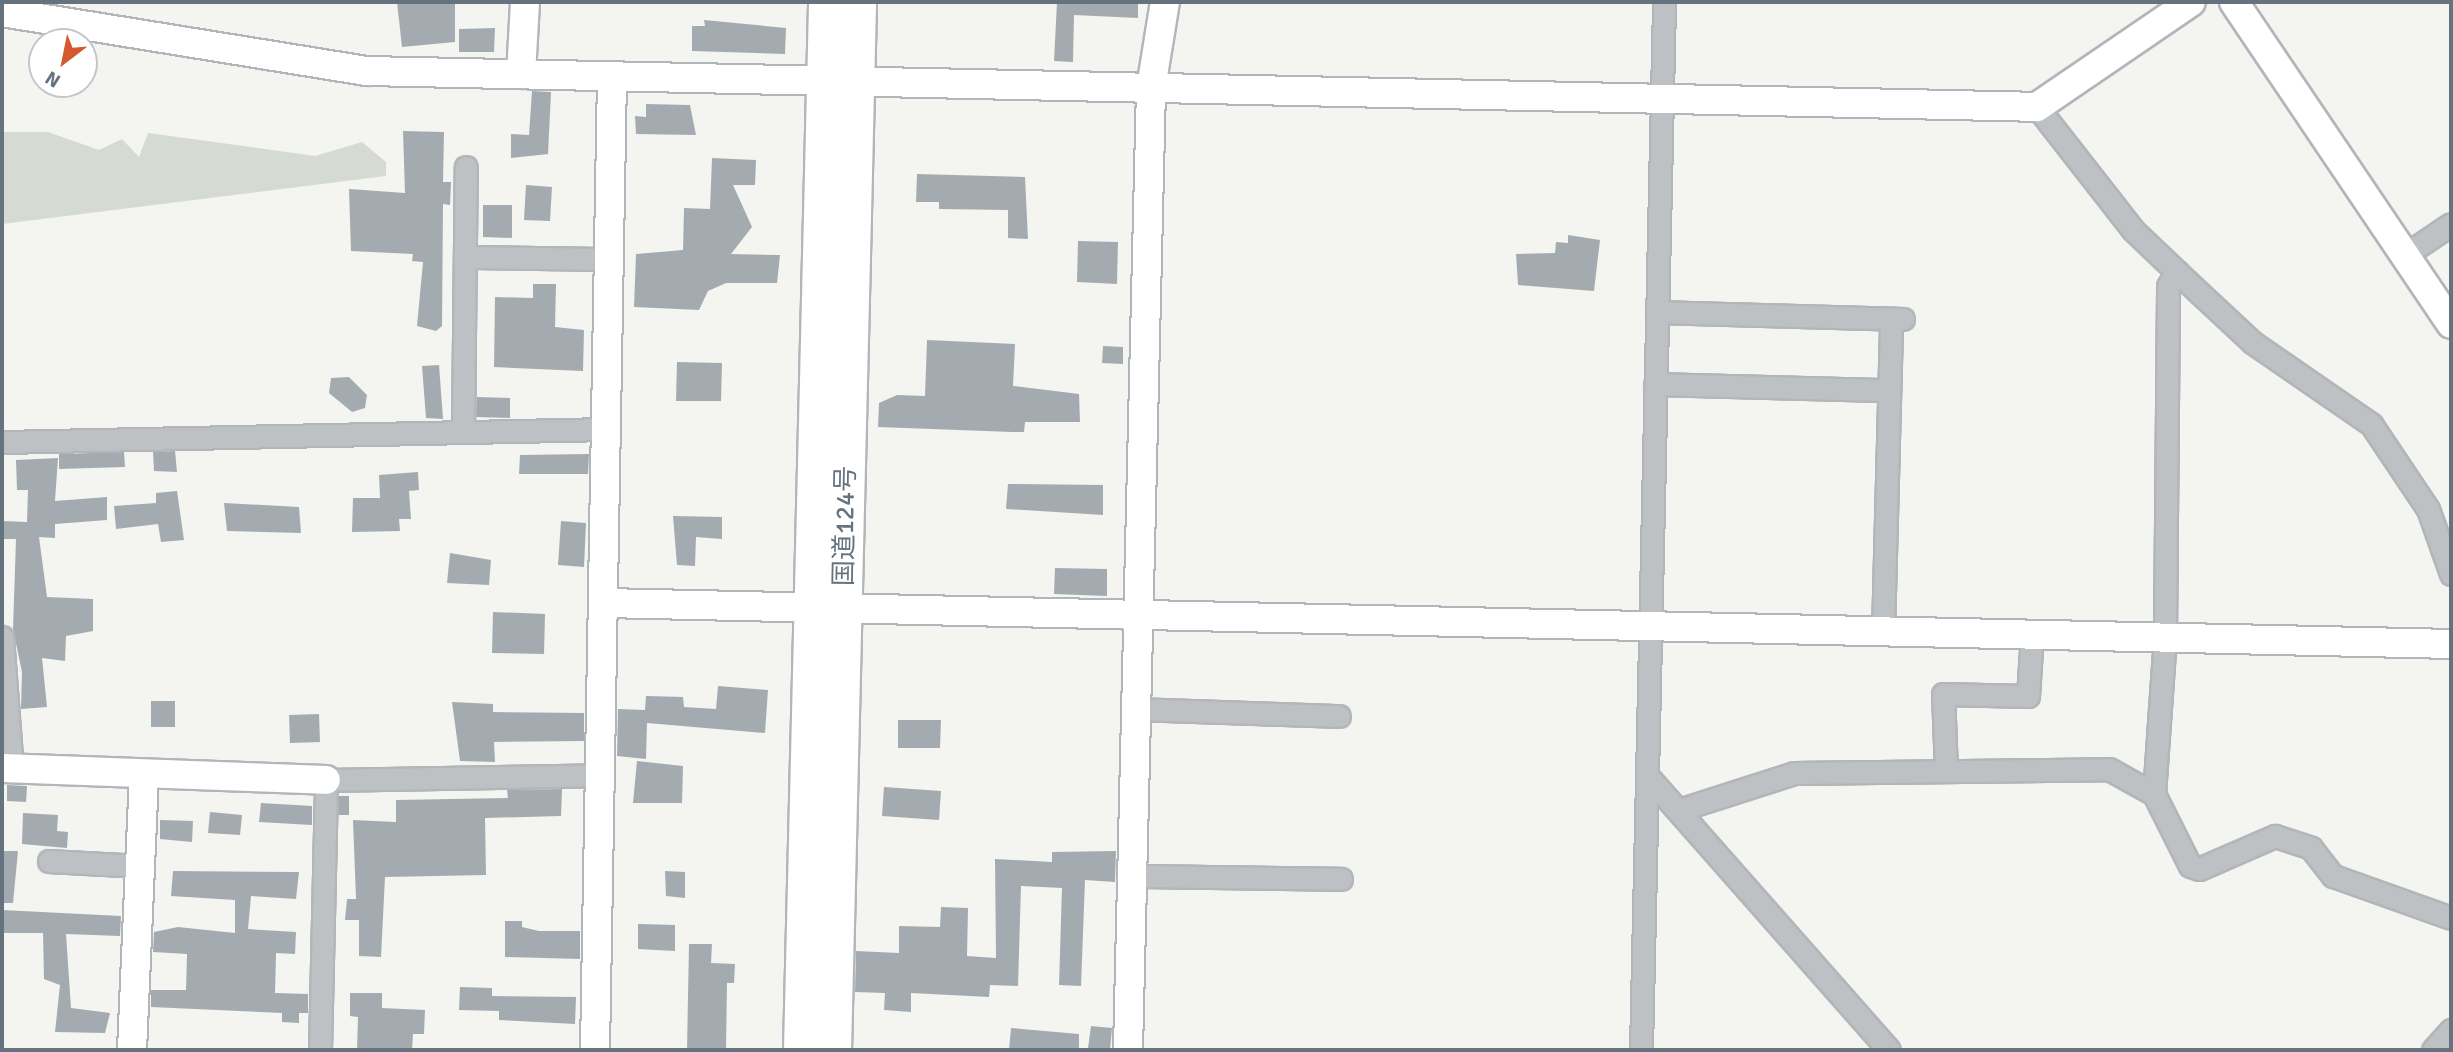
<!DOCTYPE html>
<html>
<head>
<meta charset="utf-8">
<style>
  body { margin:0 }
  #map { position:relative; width:2453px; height:1052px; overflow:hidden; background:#f4f4f0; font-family:Signika,"Noto Sans JP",sans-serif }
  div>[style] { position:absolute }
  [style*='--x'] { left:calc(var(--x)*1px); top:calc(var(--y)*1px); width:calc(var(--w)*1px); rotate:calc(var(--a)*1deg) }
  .green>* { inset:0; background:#d5dad2 }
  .building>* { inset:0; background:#a4abb0 }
  .roads { filter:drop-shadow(2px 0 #b2b6ba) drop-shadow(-2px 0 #b2b6ba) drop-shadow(0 2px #b2b6ba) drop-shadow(0 -2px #b2b6ba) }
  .street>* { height:21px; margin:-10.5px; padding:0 10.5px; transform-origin:10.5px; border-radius:10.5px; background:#bdc1c4 }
  .secondary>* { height:28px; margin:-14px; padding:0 14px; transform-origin:14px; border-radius:14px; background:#fff }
  .highway>* { height:37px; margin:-18.5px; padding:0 18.5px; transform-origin:18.5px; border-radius:18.5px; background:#fff }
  span { translate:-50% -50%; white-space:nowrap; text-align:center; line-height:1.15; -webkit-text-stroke:7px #fff; paint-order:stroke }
  .street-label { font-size:26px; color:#65737f }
  .frame { position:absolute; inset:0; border:4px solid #65737f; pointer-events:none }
  .north { position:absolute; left:28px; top:28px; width:70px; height:70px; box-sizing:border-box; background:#fff; border:2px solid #c1c7cc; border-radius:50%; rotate:212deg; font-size:19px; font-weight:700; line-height:28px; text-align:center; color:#65737f }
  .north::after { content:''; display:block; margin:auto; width:24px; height:32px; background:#d5592e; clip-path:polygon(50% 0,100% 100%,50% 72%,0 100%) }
</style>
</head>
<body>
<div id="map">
  <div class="green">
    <i style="clip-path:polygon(2px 132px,48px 132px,99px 150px,122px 139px,139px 157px,148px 133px,315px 156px,362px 142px,386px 162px,386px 176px,2px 224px)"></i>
  </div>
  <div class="building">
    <i style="clip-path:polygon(397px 2px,455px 2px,455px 42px,402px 47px)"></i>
    <i style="clip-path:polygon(1057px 2px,1138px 2px,1138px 18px,1074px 15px,1073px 62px,1054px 61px)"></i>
    <i style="clip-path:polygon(704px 20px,786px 28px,785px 54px,692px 51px,692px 26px,705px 26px)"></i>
    <i style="clip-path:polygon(495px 28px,494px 52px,459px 52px,459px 29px)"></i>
    <i style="clip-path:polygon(532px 91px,551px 92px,548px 154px,511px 158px,511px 134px,529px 135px)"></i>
    <i style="clip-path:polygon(646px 104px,690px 105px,696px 135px,636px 134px,635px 116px,646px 117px)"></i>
    <i style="clip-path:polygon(403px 131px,444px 132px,443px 182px,451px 182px,450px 205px,443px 204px,442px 326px,436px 331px,417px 326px,423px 262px,412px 261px,413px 254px,351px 251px,349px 189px,405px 193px)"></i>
    <i style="clip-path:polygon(712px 158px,756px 160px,755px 185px,733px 185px,752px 227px,731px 254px,780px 255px,777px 283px,726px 283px,708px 291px,699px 310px,634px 307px,636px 254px,683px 250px,684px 208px,710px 209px)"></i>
    <i style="clip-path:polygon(917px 174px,1025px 177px,1028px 239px,1008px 238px,1008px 210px,939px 209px,939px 202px,916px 202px)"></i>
    <i style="clip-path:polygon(526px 185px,552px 187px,550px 221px,524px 220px)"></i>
    <i style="clip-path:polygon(483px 205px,512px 205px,512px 238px,483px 237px)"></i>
    <i style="clip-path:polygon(1568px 235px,1600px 240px,1594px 291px,1518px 285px,1516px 254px,1555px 253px,1556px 242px,1568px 243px)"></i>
    <i style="clip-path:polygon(1078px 241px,1118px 242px,1117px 284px,1077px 282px)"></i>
    <i style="clip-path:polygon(533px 284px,556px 284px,555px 327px,584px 330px,583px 371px,494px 367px,495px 297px,533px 298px)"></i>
    <i style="clip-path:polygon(927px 340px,1015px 344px,1013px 386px,1079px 394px,1080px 422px,1025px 422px,1024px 432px,1012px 432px,878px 427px,879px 403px,897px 395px,925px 396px)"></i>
    <i style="clip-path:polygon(1103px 346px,1123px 347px,1123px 364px,1102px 363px)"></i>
    <i style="clip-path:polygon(677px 362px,722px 363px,721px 401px,676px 401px)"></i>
    <i style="clip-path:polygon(439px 365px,443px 419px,426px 418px,422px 366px)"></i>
    <i style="clip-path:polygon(349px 377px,367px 395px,365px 408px,352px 412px,329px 393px,331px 378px)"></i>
    <i style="clip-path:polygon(477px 397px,510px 398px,510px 418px,476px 417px)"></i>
    <i style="clip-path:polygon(175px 451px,177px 472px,154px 471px,153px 452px)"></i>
    <i style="clip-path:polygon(124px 452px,125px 467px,59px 469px,59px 454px)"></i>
    <i style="clip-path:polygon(589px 454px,588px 474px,519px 474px,520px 455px)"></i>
    <i style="clip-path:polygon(58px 458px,55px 501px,107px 497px,107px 520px,55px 524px,55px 538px,39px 537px,47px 597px,93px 599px,93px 631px,66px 636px,65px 661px,42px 658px,47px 707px,21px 709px,22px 672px,13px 629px,16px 539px,3px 539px,2px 521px,27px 522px,28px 490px,17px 490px,16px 460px)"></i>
    <i style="clip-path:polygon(418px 472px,419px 490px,409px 491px,411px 519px,399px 519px,400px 531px,352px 532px,353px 498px,380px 498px,379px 475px)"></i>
    <i style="clip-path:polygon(1008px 484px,1103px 485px,1103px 515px,1006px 509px)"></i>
    <i style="clip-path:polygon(177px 491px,184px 540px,161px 542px,158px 524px,116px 529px,114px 506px,156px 503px,156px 493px)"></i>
    <i style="clip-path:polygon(224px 503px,299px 507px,301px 533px,227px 531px)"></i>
    <i style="clip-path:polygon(673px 516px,722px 517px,722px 539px,696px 537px,695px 566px,677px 565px)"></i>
    <i style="clip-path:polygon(561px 521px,586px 523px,584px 567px,558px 565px)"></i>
    <i style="clip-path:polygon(450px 553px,491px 560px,489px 585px,447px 583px)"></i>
    <i style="clip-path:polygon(1055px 568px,1107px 569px,1107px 596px,1054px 594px)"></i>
    <i style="clip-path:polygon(493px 612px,545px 614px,544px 654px,492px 653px)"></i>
    <i style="clip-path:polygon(718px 686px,768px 690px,765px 733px,647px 723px,646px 759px,617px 756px,618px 709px,645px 710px,646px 696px,683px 697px,684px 707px,716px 709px)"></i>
    <i style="clip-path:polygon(151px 701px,175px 701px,175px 727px,151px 727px)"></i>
    <i style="clip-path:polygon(452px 702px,493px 704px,493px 712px,584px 713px,584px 741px,494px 742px,495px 762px,460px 761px)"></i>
    <i style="clip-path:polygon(319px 714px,320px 742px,290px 743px,289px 715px)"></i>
    <i style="clip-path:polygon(898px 720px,941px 720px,940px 748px,898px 748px)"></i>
    <i style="clip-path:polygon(637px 761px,683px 766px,682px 803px,633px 803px)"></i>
    <i style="clip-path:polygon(7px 785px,27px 786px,26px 802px,7px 801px)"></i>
    <i style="clip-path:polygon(884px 787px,941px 791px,939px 820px,882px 816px)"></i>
    <i style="clip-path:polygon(562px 789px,561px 816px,485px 818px,486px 875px,385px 877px,381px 957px,359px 956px,359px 920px,345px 920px,347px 899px,356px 899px,353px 820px,396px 822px,396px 800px,508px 798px,507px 790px)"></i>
    <i style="clip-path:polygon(339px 796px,349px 796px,349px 815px,338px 815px)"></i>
    <i style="clip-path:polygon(261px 803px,312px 806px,312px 825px,259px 822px)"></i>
    <i style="clip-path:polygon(210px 812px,242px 815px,240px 835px,208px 833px)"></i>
    <i style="clip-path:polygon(23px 813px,58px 815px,57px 831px,68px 832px,67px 848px,22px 844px)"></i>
    <i style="clip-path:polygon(160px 820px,193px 821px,192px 842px,160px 839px)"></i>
    <i style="clip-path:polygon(2px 851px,18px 851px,13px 903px,2px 903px)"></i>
    <i style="clip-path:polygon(1116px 851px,1115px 882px,1085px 880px,1081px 986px,1059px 985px,1062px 888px,1021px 886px,1018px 986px,990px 985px,989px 997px,911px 993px,911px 1012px,884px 1010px,885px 993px,855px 992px,856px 951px,899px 953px,899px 926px,940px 927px,941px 907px,968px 908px,967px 956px,996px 958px,995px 859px,1052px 862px,1052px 852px)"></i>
    <i style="clip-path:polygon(173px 871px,299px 872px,296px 899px,251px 896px,248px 929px,296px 932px,295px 954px,276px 953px,275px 993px,308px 994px,308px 1013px,299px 1013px,299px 1023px,282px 1022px,282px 1013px,151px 1007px,151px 990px,186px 990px,187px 954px,153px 952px,154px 932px,178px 927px,235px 933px,235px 900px,171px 896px)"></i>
    <i style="clip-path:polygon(665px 871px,685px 872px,685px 898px,666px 896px)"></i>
    <i style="clip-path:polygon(2px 910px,121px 916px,120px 936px,66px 934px,71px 1008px,110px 1013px,105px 1033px,55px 1032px,60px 985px,44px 979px,43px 933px,2px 933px)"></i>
    <i style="clip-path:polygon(505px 921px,522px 921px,522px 927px,539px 931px,580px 931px,580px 959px,505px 957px)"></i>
    <i style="clip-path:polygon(638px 924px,675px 925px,675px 951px,638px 949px)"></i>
    <i style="clip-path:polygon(689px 944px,712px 944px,711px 963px,735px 964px,734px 983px,727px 983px,726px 1050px,687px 1050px)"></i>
    <i style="clip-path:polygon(460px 987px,492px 988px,492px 996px,576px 997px,575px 1024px,499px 1020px,499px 1011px,459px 1010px)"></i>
    <i style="clip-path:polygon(350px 993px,382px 993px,382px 1008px,425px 1010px,424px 1034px,413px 1034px,412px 1050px,357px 1050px,358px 1017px,350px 1016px)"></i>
    <i style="clip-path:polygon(1091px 1026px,1112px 1028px,1110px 1050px,1088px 1048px)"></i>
    <i style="clip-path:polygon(1011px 1028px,1079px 1034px,1079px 1050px,1009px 1050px)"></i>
  </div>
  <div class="roads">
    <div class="street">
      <i style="--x:2037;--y:107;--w:157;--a:52"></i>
      <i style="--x:2134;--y:231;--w:59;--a:43.6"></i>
      <i style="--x:2177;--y:272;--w:103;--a:43"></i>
      <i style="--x:2252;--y:342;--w:145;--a:34.6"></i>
      <i style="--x:2371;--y:424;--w:102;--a:56.2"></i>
      <i style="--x:2428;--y:509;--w:69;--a:70.5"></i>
      <i style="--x:2405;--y:255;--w:55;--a:-34"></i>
      <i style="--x:466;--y:257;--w:143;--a:0.8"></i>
      <i style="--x:1657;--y:312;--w:246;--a:1.6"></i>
      <i style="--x:1655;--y:384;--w:234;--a:1.5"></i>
      <i style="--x:463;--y:432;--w:265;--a:-89.4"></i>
      <i style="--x:2;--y:442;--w:605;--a:-1.23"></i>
      <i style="--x:1883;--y:632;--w:313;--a:-88.5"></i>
      <i style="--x:2;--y:637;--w:132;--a:85.7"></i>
      <i style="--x:1138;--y:709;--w:201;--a:2"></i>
      <i style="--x:1946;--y:771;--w:77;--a:-92.2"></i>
      <i style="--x:1943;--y:694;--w:85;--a:1.3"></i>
      <i style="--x:2028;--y:696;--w:62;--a:-86.3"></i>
      <i style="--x:1650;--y:779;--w:361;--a:48.6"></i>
      <i style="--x:2154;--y:794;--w:158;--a:-86"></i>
      <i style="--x:2165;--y:636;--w:350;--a:-89.5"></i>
      <i style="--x:2168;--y:286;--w:17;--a:-57"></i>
      <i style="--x:1682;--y:809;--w:118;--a:-17.8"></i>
      <i style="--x:1794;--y:773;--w:315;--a:-0.7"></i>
      <i style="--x:2109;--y:769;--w:51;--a:29.1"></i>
      <i style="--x:2154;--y:794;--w:80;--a:63.4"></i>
      <i style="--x:2190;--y:866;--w:9;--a:18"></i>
      <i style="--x:2199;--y:869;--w:83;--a:-23.5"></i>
      <i style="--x:2275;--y:836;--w:38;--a:18"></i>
      <i style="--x:2311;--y:848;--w:36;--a:52"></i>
      <i style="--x:2333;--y:876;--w:125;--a:19.6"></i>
      <i style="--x:49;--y:861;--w:91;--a:3.1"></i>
      <i style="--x:1133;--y:876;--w:208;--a:0.8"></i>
      <i style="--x:320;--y:1050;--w:270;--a:-88.7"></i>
      <i style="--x:326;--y:780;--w:275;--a:-1"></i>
      <i style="--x:1641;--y:1050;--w:1048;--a:-88.74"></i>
      <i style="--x:2433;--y:1050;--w:27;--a:-48"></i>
    </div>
    <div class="secondary">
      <i style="--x:2234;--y:2;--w:388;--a:56"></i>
      <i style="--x:2;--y:12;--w:369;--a:9.2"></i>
      <i style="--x:366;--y:71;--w:1671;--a:1.23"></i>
      <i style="--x:2037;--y:107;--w:186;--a:-34.3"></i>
      <i style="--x:521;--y:74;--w:72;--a:-86.8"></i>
      <i style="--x:604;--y:603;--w:1847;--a:1.27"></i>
      <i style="--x:2;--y:768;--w:324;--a:2.1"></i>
      <i style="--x:132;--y:1050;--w:274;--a:-87.5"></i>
      <i style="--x:595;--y:1050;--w:973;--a:-89"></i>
      <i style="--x:1128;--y:1050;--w:962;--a:-88.63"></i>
      <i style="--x:1151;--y:88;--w:87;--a:-80.8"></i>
    </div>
    <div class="highway">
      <i style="--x:802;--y:1050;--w:1048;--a:-88.63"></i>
      <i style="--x:832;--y:1050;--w:1048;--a:-88.63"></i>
    </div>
  </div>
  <div class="street-label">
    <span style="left:846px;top:526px;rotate:-89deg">国道124号</span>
  </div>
  <div class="frame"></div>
  <div class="north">N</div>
</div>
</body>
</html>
